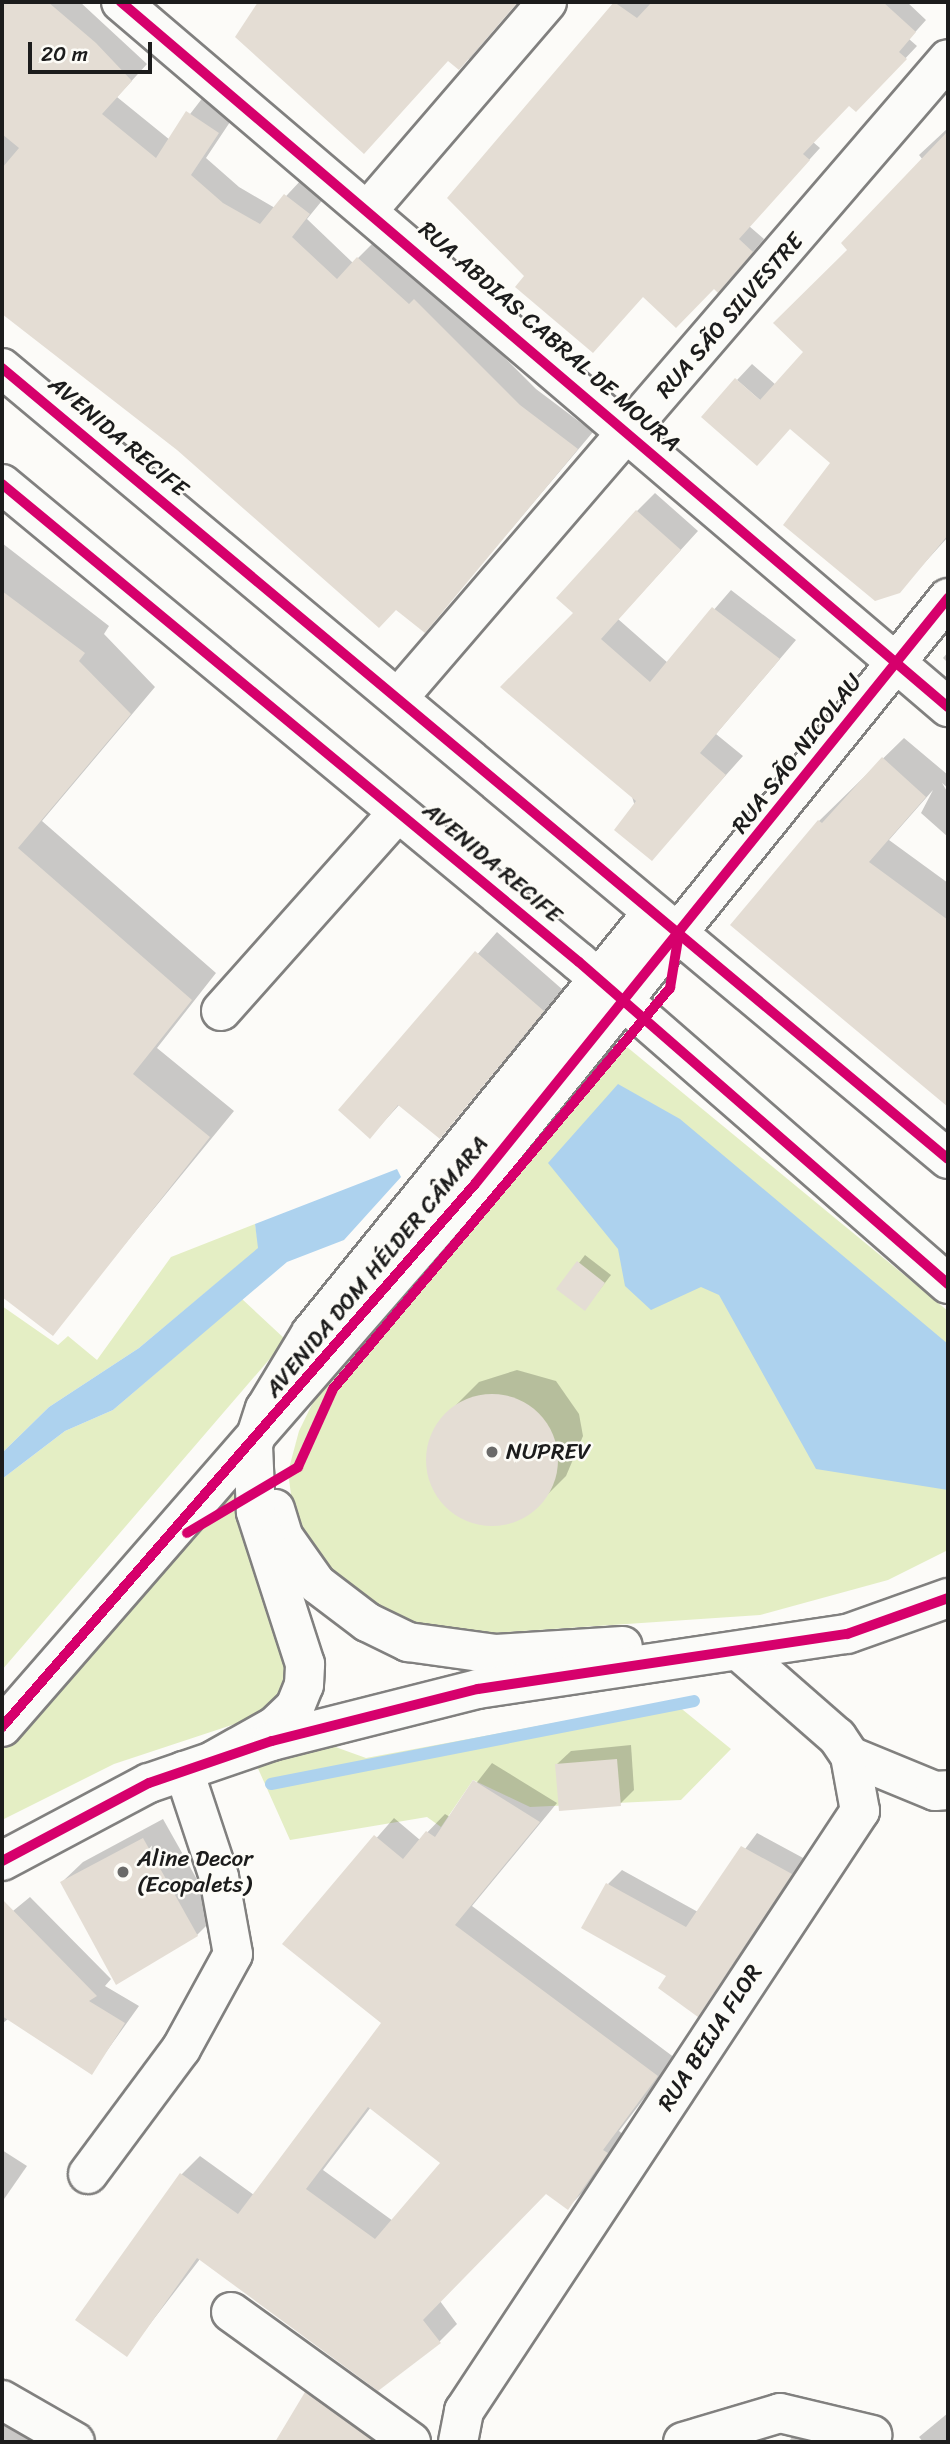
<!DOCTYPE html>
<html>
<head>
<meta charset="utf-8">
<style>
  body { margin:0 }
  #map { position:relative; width:950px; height:2444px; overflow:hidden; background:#fcfbf8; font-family:Sriracha,sans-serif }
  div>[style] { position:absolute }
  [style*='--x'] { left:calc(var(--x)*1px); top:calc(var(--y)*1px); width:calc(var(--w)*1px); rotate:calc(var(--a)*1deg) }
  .green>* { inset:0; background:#e4eec4 }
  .water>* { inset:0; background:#add2ee }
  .shadow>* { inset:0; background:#0003 }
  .stream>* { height:12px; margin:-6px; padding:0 6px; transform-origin:6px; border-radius:6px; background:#add2ee }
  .building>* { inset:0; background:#e4ddd4 }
  .round { border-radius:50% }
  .roads { filter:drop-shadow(2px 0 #81807f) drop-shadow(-2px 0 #81807f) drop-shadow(0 2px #81807f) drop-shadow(0 -2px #81807f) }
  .minor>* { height:38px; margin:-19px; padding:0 19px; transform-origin:19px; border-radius:19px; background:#fbfbf9 }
  .major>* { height:38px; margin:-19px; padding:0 19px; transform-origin:19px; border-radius:19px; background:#fbfbf9 }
  .cycleway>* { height:10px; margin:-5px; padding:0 5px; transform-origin:5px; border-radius:5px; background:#d6006c }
  .dots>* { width:19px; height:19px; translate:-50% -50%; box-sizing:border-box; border:4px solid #fdfcf7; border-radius:50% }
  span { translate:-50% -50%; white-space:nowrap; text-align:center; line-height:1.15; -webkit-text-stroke:5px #fdfcf7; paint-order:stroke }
  .street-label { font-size:23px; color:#1c1c1c }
  .poi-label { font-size:23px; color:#1c1c1c }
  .left { translate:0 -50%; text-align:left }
  .frame { position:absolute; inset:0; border:4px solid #1c1c1c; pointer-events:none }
  .scale { position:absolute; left:28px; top:42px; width:124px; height:32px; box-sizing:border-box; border:4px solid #1c1c1c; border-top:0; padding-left:9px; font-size:21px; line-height:24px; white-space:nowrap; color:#1c1c1c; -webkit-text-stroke:5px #fdfcf7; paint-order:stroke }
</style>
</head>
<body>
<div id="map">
  <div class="green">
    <i style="clip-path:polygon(627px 1047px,948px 1311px,948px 1550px,888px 1580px,760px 1615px,480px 1634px,418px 1629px,336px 1591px,294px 1517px,288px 1472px,299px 1431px,318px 1392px,596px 1062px)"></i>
    <i style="clip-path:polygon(255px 1224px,259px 1248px,139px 1348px,49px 1407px,2px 1453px,2px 1306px,58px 1345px,68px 1336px,97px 1360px,171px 1257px)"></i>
    <i style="clip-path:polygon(242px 1299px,286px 1340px,2px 1670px,2px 1479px,65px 1431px,113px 1410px)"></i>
    <i style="clip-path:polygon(238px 1475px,292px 1681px,274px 1711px,114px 1764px,2px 1820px,2px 1734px)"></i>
    <i style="clip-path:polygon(672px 1701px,731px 1749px,681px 1800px,530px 1807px,473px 1780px,441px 1827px,427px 1817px,290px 1840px,256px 1764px,327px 1744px,366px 1758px)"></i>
  </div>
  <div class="water">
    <i style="clip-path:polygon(618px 1084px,680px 1119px,948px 1344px,948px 1490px,816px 1469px,719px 1295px,701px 1287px,651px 1310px,625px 1286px,618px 1249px,548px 1163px)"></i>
    <i style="clip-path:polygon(397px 1169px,401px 1177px,344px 1240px,287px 1262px,113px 1410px,65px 1431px,2px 1479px,2px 1453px,49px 1407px,139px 1348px,258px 1248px,255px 1224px)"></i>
  </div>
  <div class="shadow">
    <i style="clip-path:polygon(2px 2px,80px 2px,147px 64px,117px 97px,170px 140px,204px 96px,234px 116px,206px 158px,239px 187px,275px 208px,302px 179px,325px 197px,307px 219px,353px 263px,374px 242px,427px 289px,431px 284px,536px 389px,593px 432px,425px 631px,2px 313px)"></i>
    <i style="clip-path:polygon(260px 2px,517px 2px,469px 59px,448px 59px,237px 37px)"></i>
    <i style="clip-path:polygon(615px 2px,907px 2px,926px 20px,909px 39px,917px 46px,868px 98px,849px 104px,813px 142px,820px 148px,749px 226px,764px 239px,730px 279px,644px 296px,527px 276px,450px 197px)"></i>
    <i style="clip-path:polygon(948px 128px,948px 537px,899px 591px,832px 463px,737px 380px,752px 364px,776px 385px,805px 352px,850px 249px,923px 160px,919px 155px)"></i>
    <i style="clip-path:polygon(655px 493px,698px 531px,618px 619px,668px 663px,731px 590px,796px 640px,716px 734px,743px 756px,651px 859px,576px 613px,637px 511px)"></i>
    <i style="clip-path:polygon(2px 543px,109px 626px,104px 634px,155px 687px,42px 821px,216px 973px,157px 1048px,234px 1111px,52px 1333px,2px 1295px)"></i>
    <i style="clip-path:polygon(948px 652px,948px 663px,943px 658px)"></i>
    <i style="clip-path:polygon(904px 738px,948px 775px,948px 788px,942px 783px,948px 793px,948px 837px,921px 813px,933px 790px,889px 840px,948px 883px,948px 1105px,732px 925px,819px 821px)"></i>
    <i style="clip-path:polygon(497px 932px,563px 990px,440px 1137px,400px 1104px,370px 1137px,341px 1110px)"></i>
    <i style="clip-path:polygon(585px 1255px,611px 1275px,591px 1301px,559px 1289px)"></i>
    <i style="clip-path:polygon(517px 1370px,556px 1381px,579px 1414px,583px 1436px,566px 1476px,540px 1502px,502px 1523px,481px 1523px,443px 1503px,427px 1462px,438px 1423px,479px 1382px)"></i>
    <i style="clip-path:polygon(631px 1745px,634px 1790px,620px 1804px,556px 1765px,571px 1751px)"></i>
    <i style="clip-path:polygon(evenodd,492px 1763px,557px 1803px,472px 1906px,675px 2058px,619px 2131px,624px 2135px,585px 2190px,567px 2208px,546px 2192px,440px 2301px,457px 2324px,439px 2342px,200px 2259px,126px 2355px,78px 2319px,182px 2174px,200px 2156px,254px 2195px,383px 2023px,284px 1944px,394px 1818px,420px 1840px,445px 1814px,450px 1817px,492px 1763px,371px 2107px,443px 2162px,393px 2221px,323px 2170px,371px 2107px)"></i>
    <i style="clip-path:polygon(163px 1819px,217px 1915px,197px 1935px,62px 1882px,83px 1862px)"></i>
    <i style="clip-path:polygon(757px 1833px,805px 1859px,698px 2015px,608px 1884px,622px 1870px,698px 1912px)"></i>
    <i style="clip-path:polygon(30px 1897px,111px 1979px,105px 1986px,139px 2006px,91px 2073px,9px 2018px,2px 2024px,2px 1920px)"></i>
    <i style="clip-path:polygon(2px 2150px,27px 2166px,2px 2202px)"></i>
    <i style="clip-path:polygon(317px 2383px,397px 2442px,277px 2442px)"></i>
    <i style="clip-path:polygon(2px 2401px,72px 2442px,2px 2442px)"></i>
    <i style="clip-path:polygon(948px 2413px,948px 2442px,923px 2442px,919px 2437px)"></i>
    <i style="clip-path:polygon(802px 2426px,831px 2442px,788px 2442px)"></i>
  </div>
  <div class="stream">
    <i style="--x:271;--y:1784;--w:431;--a:-11.1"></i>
  </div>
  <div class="building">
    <i style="clip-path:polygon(2px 2px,48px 2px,96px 43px,132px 81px,102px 114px,156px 158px,186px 111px,219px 133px,191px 175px,223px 203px,260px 224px,284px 194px,310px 214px,292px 237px,337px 279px,357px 257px,409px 304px,414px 299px,520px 405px,578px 449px,425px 633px,396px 610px,379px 628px,177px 450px,2px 314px,2px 168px,19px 148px,2px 134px)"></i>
    <i style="clip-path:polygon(258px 2px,518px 2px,459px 70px,448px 61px,364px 154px,235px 37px)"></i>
    <i style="clip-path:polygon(614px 2px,637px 18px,652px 2px,883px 2px,916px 32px,899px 52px,907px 59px,856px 112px,849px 106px,803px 154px,810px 160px,739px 239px,753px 252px,718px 293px,714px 289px,676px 328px,643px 297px,593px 353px,515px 287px,524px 276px,447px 198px)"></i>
    <i style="clip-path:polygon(948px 131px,948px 535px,900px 593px,875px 601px,783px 525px,830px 463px,790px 429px,757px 466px,701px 417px,735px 378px,760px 400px,803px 352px,773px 323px,847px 250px,841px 243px)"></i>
    <i style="clip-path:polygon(636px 510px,681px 550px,601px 639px,650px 682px,712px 607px,780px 659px,700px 753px,726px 775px,652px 861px,614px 830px,636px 801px,500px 687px,573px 613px,556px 598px)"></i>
    <i style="clip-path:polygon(2px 591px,85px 653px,79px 661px,131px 714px,18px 848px,192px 1000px,133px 1074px,210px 1137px,53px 1336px,2px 1297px)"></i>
    <i style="clip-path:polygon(882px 757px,926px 797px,869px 862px,948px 920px,948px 1107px,730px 925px,818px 820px,822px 823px)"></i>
    <i style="clip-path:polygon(475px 951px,544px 1011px,440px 1139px,398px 1105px,370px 1139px,338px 1110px)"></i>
    <i style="clip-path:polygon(577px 1261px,605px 1283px,585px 1311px,556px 1289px)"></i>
    <i class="round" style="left:426px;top:1394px;width:132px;height:132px"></i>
    <i style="clip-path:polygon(617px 1759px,621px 1806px,559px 1811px,555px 1764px)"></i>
    <i style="clip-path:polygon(evenodd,473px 1780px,540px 1822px,455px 1925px,658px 2076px,603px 2150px,608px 2153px,568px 2210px,546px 2194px,423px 2320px,441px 2343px,378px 2391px,197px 2258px,127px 2357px,75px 2320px,180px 2173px,238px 2214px,381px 2023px,282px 1944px,374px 1835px,403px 1859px,426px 1831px,435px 1837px,473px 1780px,368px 2107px,440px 2163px,375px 2239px,306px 2189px,368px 2107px)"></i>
    <i style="clip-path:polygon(143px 1838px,198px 1936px,116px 1985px,60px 1882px)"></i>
    <i style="clip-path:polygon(741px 1846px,792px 1874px,698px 2017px,658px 1988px,666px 1976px,581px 1928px,606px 1883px,686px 1927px)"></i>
    <i style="clip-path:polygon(2px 1899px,97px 1996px,89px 2001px,125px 2023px,92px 2075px,2px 2016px)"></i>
    <i style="clip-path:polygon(305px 2392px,374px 2442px,275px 2442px)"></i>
  </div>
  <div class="roads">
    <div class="minor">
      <i style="--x:121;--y:2;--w:1087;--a:40.45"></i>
      <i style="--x:369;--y:209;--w:273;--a:-49.3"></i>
      <i style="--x:398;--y:698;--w:843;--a:-49.28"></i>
      <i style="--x:221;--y:1011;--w:266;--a:-48.3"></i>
      <i style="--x:850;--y:1756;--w:92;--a:22.4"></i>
      <i style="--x:935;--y:1791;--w:13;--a:-4"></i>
      <i style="--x:88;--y:2174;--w:156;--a:-53.4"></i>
      <i style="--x:181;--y:2049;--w:108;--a:-61.3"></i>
      <i style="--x:233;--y:1954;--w:78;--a:-100.3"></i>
      <i style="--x:219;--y:1877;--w:112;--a:-108.3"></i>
      <i style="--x:231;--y:2312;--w:222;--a:35.8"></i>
      <i style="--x:2;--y:2400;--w:84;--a:29.9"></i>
      <i style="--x:458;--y:2442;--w:32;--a:-79"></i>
      <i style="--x:464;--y:2411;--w:719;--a:-56.58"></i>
      <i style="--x:860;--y:1811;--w:56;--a:-100.3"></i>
      <i style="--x:850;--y:1756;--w:23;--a:-124"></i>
      <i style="--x:837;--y:1737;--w:128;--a:-138.8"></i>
      <i style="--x:683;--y:2442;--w:101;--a:-16.6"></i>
      <i style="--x:780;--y:2413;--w:95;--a:13.4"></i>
    </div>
    <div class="major">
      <i style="--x:2;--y:368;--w:1233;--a:39.9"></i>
      <i style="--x:2;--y:484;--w:749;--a:39.64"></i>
      <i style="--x:579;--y:962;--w:490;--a:41.1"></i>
      <i style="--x:275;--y:1509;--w:28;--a:73"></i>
      <i style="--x:283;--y:1536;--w:59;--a:54.7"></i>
      <i style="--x:317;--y:1584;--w:63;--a:37.2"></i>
      <i style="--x:367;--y:1622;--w:46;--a:26"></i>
      <i style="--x:408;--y:1642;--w:89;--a:7.8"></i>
      <i style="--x:496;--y:1654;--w:127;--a:-3.6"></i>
      <i style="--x:2;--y:1727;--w:720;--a:-48.94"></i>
      <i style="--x:475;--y:1184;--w:753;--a:-51.09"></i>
      <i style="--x:214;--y:1760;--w:70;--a:-29.1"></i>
      <i style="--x:275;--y:1726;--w:28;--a:-44"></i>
      <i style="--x:295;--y:1707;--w:24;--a:-68"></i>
      <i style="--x:304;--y:1685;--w:21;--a:-87"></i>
      <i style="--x:305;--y:1664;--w:160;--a:-107.9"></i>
      <i style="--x:256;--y:1512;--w:67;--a:-92.6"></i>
      <i style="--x:253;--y:1445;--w:38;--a:-72"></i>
      <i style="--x:265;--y:1409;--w:89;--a:-58.8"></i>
      <i style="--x:311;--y:1333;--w:540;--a:-50.94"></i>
      <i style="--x:2;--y:1861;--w:166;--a:-28"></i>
      <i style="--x:149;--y:1783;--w:130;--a:-18.9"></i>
      <i style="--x:272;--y:1741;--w:212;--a:-14.2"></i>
      <i style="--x:478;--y:1689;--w:373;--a:-8.5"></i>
      <i style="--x:847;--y:1634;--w:107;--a:-19.6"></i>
    </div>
  </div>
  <div class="cycleway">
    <i style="--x:121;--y:2;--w:1087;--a:40.45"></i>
    <i style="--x:2;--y:368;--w:1233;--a:39.9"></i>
    <i style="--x:2;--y:484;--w:749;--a:39.64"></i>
    <i style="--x:579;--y:962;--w:490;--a:41.1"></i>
    <i style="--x:187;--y:1533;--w:129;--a:-30.7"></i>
    <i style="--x:298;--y:1467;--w:85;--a:-65.8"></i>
    <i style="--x:333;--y:1389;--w:524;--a:-49.96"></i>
    <i style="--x:670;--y:988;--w:50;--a:-80.7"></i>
    <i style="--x:2;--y:1727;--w:720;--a:-48.94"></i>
    <i style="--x:475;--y:1184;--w:753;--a:-51.09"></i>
    <i style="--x:2;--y:1861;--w:166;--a:-28"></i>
    <i style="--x:149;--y:1783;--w:130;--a:-18.9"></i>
    <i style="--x:272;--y:1741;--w:212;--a:-14.2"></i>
    <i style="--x:478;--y:1689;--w:373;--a:-8.5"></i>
    <i style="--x:847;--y:1634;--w:107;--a:-19.6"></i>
  </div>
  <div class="dots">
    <i style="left:492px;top:1452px;background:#6a6a69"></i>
    <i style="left:123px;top:1872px;background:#6a6a69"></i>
  </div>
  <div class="street-label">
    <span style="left:730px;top:316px;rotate:-49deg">RUA SÃO SILVESTRE</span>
    <span style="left:549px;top:337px;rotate:41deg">RUA ABDIAS CABRAL DE MOURA</span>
    <span style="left:118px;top:437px;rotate:40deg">AVENIDA RECIFE</span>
    <span style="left:797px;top:754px;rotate:-52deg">RUA SÃO NICOLAU</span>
    <span style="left:492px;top:863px;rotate:40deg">AVENIDA RECIFE</span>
    <span style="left:377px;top:1267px;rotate:-50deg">AVENIDA DOM HÉLDER CÂMARA</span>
    <span style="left:710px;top:2038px;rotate:-57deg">RUA BEIJA FLOR</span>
  </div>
  <div class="poi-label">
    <span class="left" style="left:506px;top:1452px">NUPREV</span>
    <span class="left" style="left:137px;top:1872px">Aline Decor<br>(Ecopalets)</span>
  </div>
  <div class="frame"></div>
  <div class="scale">20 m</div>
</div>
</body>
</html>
